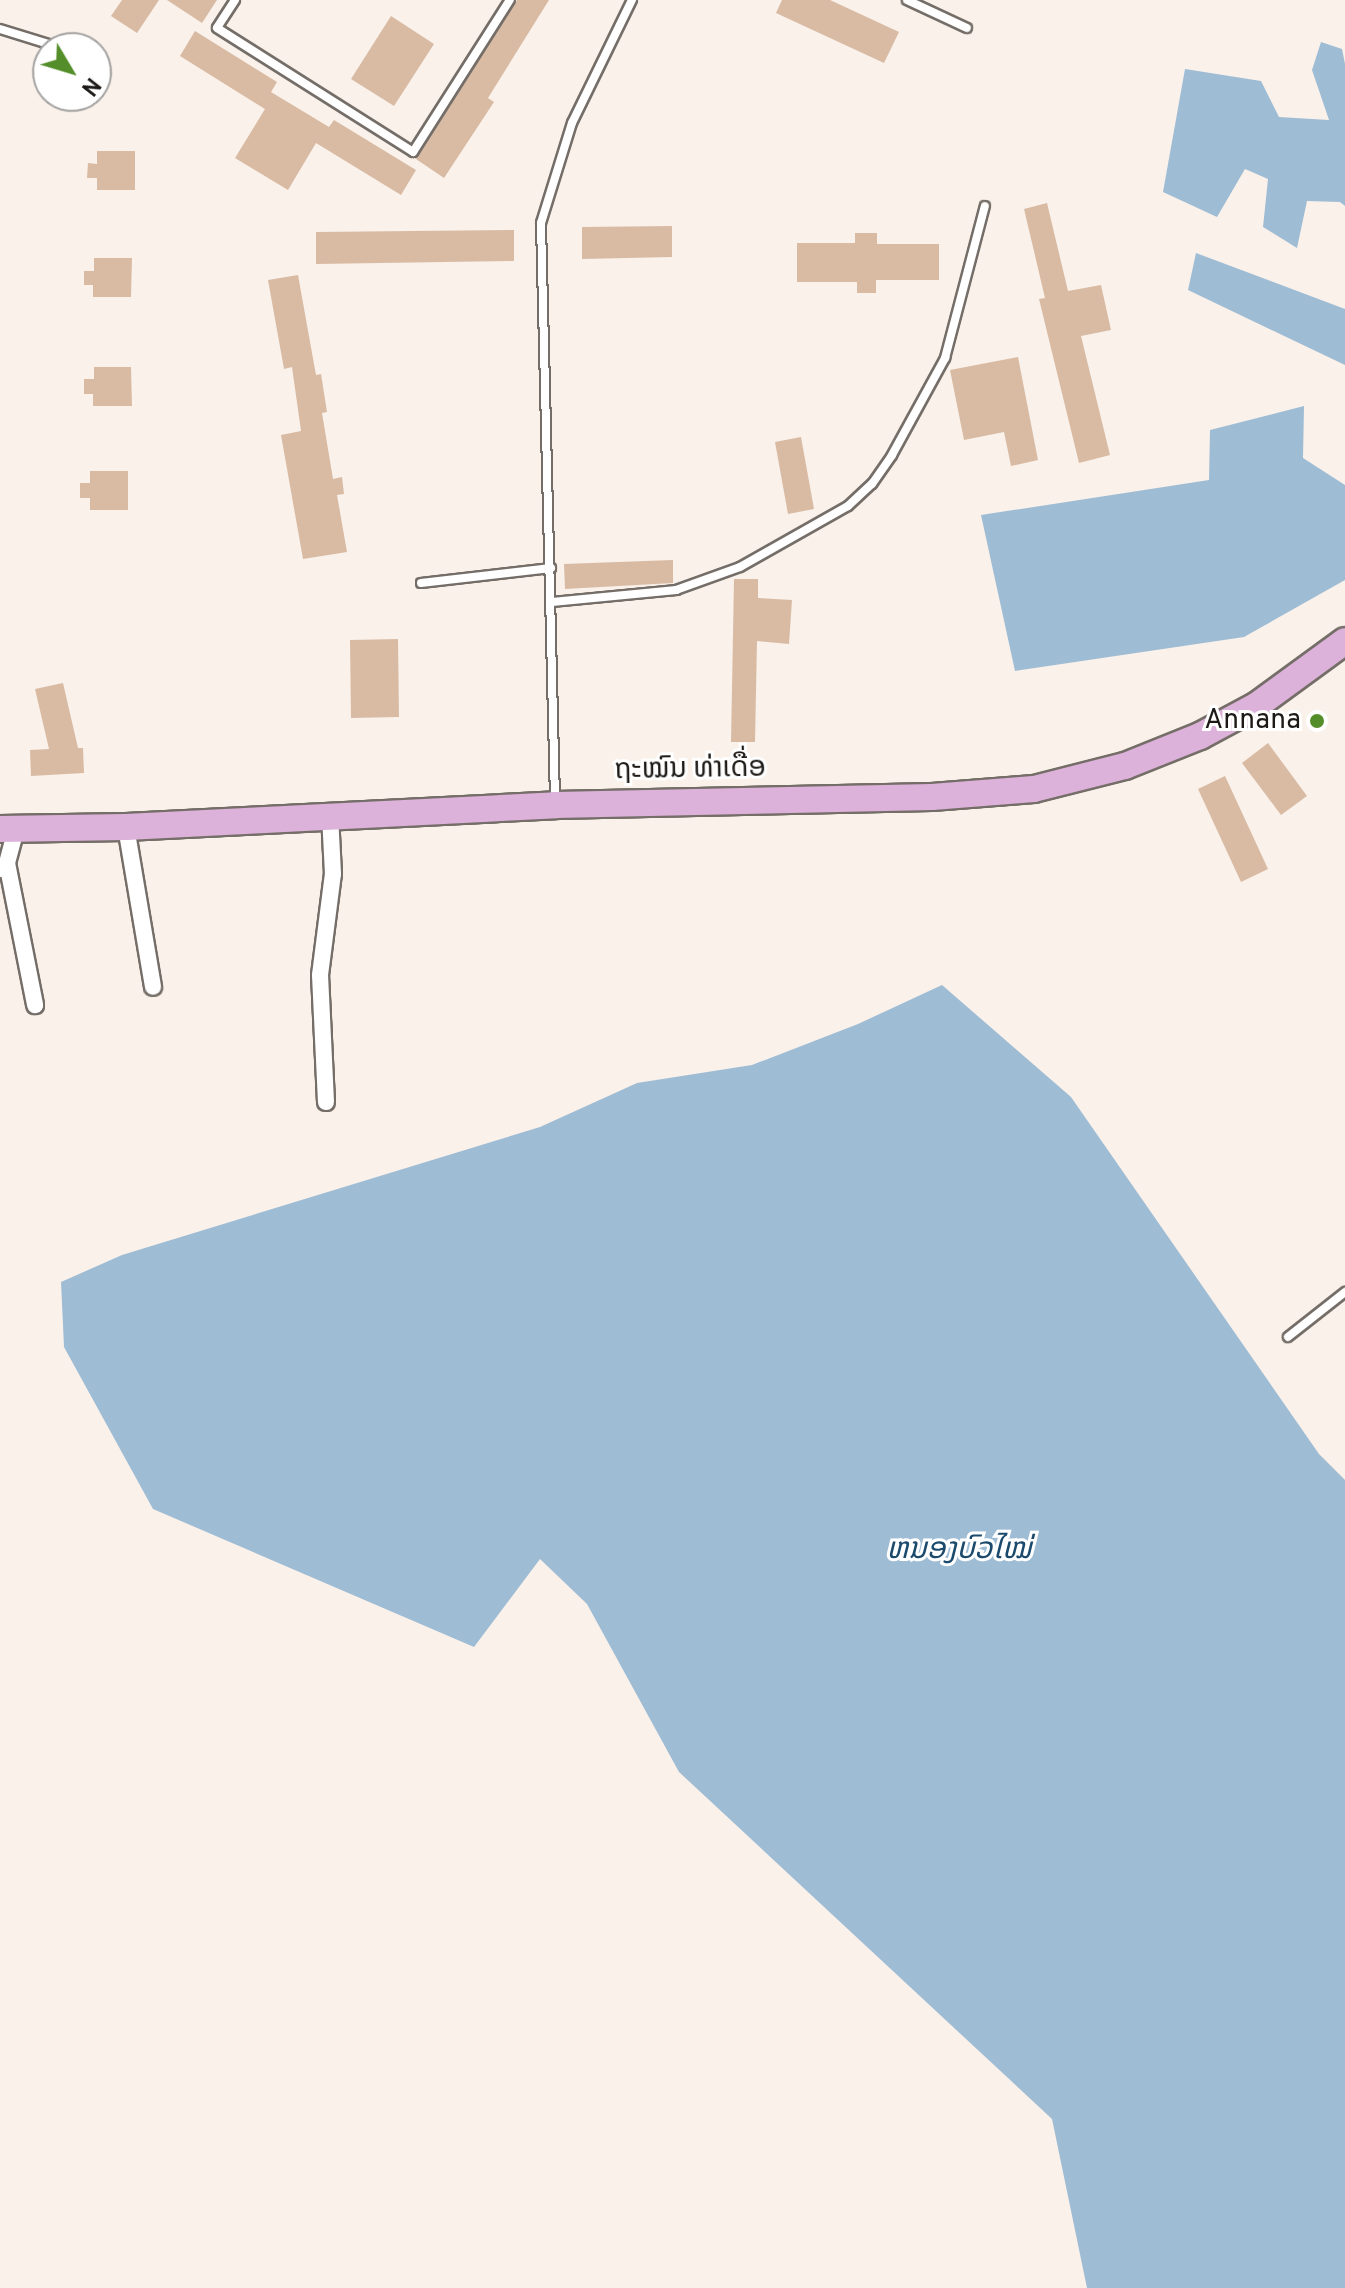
<!DOCTYPE html>
<html>
<head>
<meta charset="utf-8">
<style>
  body { margin:0 }
  #map { position:relative; width:1345px; height:2288px; overflow:hidden; background:#f9f1ea; font-family:Overpass,"Noto Sans Lao",sans-serif }
  div>[style] { position:absolute }
  [style*='--x'] { left:calc(var(--x)*1px); top:calc(var(--y)*1px); width:calc(var(--w)*1px); rotate:calc(var(--a)*1deg) }
  .water>* { inset:0; background:#9fbcd5 }
  .building>* { inset:0; background:#d9bba4 }
  .roads { filter:drop-shadow(2px 0 #756e68) drop-shadow(-2px 0 #756e68) drop-shadow(0 2px #756e68) drop-shadow(0 -2px #756e68) }
  .lane>* { height:8px; margin:-4px; padding:0 4px; transform-origin:4px; border-radius:4px; background:#fff }
  .street>* { height:16px; margin:-8px; padding:0 8px; transform-origin:8px; border-radius:8px; background:#fff }
  .primary>* { height:26px; margin:-13px; padding:0 13px; transform-origin:13px; border-radius:13px; background:#ddb2da }
  .dots>* { width:22px; height:22px; translate:-50% -50%; box-sizing:border-box; border:4px solid #fff; border-radius:50% }
  span { translate:-50% -50%; white-space:nowrap; text-align:center; line-height:1.15; -webkit-text-stroke:6px #fff; paint-order:stroke }
  .poi-label { font-size:28px; color:#1c1916 }
  .right { translate:-100% -50%; text-align:right }
  .street-label { font-size:28px; color:#1c1916 }
  .water-label { font-size:30px; color:#1b4a6d; font-style:italic }
  .north { position:absolute; left:32px; top:32px; width:80px; height:80px; box-sizing:border-box; background:#fff; border:2px solid #a4a3a2; border-radius:50%; rotate:128deg; font-size:22px; font-weight:700; line-height:32px; text-align:center; color:#1c1916 }
  .north::after { content:''; display:block; margin:auto; width:28px; height:36px; background:#548e2a; clip-path:polygon(50% 0,100% 100%,50% 72%,0 100%) }
</style>
</head>
<body>
<div id="map">
  <div class="water">
    <i style="clip-path:polygon(1321px 42px,1342px 49px,1345px 64px,1345px 206px,1340px 202px,1307px 201px,1297px 248px,1263px 227px,1268px 179px,1245px 169px,1217px 217px,1163px 192px,1185px 69px,1261px 81px,1279px 117px,1329px 120px,1312px 70px)"></i>
    <i style="clip-path:polygon(1196px 253px,1345px 309px,1345px 365px,1188px 290px)"></i>
    <i style="clip-path:polygon(1304px 406px,1303px 458px,1345px 485px,1345px 580px,1244px 637px,1015px 671px,981px 515px,1209px 480px,1210px 430px)"></i>
    <i style="clip-path:polygon(942px 985px,1071px 1097px,1319px 1454px,1345px 1480px,1345px 2288px,1087px 2288px,1052px 2119px,679px 1772px,587px 1604px,540px 1559px,474px 1647px,153px 1509px,64px 1347px,61px 1282px,122px 1255px,540px 1127px,637px 1083px,752px 1065px,858px 1024px)"></i>
  </div>
  <div class="building">
    <i style="clip-path:polygon(122px 0,159px 0,137px 33px,111px 16px)"></i>
    <i style="clip-path:polygon(167px 0,217px 0,202px 23px)"></i>
    <i style="clip-path:polygon(517px 0,549px 0,488px 98px,494px 102px,444px 178px,416px 159px)"></i>
    <i style="clip-path:polygon(782px 0,830px 0,899px 32px,884px 63px,776px 13px)"></i>
    <i style="clip-path:polygon(391px 16px,434px 44px,394px 106px,351px 79px)"></i>
    <i style="clip-path:polygon(195px 31px,277px 82px,271px 92px,329px 127px,334px 120px,416px 170px,401px 195px,316px 143px,288px 190px,235px 158px,265px 109px,180px 56px)"></i>
    <i style="clip-path:polygon(97px 151px,135px 151px,135px 190px,97px 190px,97px 178px,87px 178px,88px 163px,97px 164px)"></i>
    <i style="clip-path:polygon(1047px 203px,1068px 291px,1101px 285px,1111px 330px,1081px 336px,1110px 455px,1079px 463px,1039px 299px,1045px 298px,1024px 209px)"></i>
    <i style="clip-path:polygon(672px 226px,672px 257px,582px 259px,582px 227px)"></i>
    <i style="clip-path:polygon(514px 230px,514px 261px,316px 264px,316px 232px)"></i>
    <i style="clip-path:polygon(855px 233px,877px 233px,877px 244px,939px 244px,939px 280px,876px 280px,876px 293px,857px 293px,857px 282px,797px 282px,797px 243px,855px 243px)"></i>
    <i style="clip-path:polygon(94px 258px,132px 258px,131px 297px,93px 297px,93px 285px,84px 285px,84px 271px,94px 271px)"></i>
    <i style="clip-path:polygon(298px 275px,316px 375px,321px 374px,327px 412px,322px 413px,333px 479px,342px 477px,344px 494px,337px 495px,347px 552px,303px 559px,281px 435px,301px 431px,292px 367px,284px 369px,268px 280px)"></i>
    <i style="clip-path:polygon(1018px 357px,1038px 460px,1011px 466px,1004px 432px,964px 440px,950px 370px)"></i>
    <i style="clip-path:polygon(94px 367px,131px 367px,132px 406px,93px 406px,93px 394px,84px 394px,84px 379px,94px 379px)"></i>
    <i style="clip-path:polygon(801px 437px,814px 509px,788px 514px,775px 442px)"></i>
    <i style="clip-path:polygon(90px 471px,128px 471px,128px 510px,90px 510px,90px 498px,80px 498px,80px 483px,90px 483px)"></i>
    <i style="clip-path:polygon(673px 560px,673px 583px,565px 589px,564px 564px)"></i>
    <i style="clip-path:polygon(734px 579px,758px 579px,758px 598px,792px 600px,789px 644px,757px 641px,755px 742px,731px 742px)"></i>
    <i style="clip-path:polygon(398px 639px,399px 717px,351px 718px,350px 640px)"></i>
    <i style="clip-path:polygon(63px 683px,78px 748px,83px 748px,84px 773px,31px 776px,30px 750px,49px 749px,35px 689px)"></i>
    <i style="clip-path:polygon(1268px 743px,1307px 796px,1281px 815px,1242px 763px)"></i>
    <i style="clip-path:polygon(1225px 776px,1268px 869px,1241px 882px,1198px 789px)"></i>
  </div>
  <div class="roads">
    <div class="lane">
      <i style="--x:235;--y:0;--w:33;--a:123"></i>
      <i style="--x:217;--y:28;--w:232;--a:32.3"></i>
      <i style="--x:413;--y:152;--w:180;--a:-57.5"></i>
      <i style="--x:907;--y:0;--w:66;--a:25"></i>
      <i style="--x:0;--y:29;--w:54;--a:17.1"></i>
      <i style="--x:421;--y:583;--w:131;--a:-6.6"></i>
      <i style="--x:552;--y:602;--w:125;--a:-5.5"></i>
      <i style="--x:676;--y:590;--w:68;--a:-19.8"></i>
      <i style="--x:740;--y:567;--w:124;--a:-29.5"></i>
      <i style="--x:848;--y:506;--w:33;--a:-43"></i>
      <i style="--x:872;--y:484;--w:35;--a:-55"></i>
      <i style="--x:892;--y:455;--w:111;--a:-61.3"></i>
      <i style="--x:945;--y:358;--w:157;--a:-75.3"></i>
      <i style="--x:555;--y:800;--w:577;--a:-91.39"></i>
      <i style="--x:541;--y:223;--w:105;--a:-72.8"></i>
      <i style="--x:572;--y:123;--w:137;--a:-64"></i>
      <i style="--x:1288;--y:1337;--w:73;--a:-38.3"></i>
    </div>
    <div class="street">
      <i style="--x:126;--y:827;--w:162;--a:80.4"></i>
      <i style="--x:7;--y:863;--w:145;--a:78.8"></i>
      <i style="--x:1;--y:869;--w:8;--a:-45"></i>
      <i style="--x:7;--y:863;--w:35;--a:-75"></i>
      <i style="--x:326;--y:1102;--w:127;--a:-92.7"></i>
      <i style="--x:320;--y:975;--w:102;--a:-82.7"></i>
      <i style="--x:333;--y:874;--w:60;--a:-92.9"></i>
    </div>
    <div class="primary">
      <i style="--x:0;--y:829;--w:126;--a:-0.9"></i>
      <i style="--x:126;--y:827;--w:430;--a:-2.9"></i>
      <i style="--x:555;--y:805;--w:377;--a:-1.2"></i>
      <i style="--x:932;--y:797;--w:102;--a:-4.5"></i>
      <i style="--x:1034;--y:789;--w:94;--a:-14.2"></i>
      <i style="--x:1125;--y:766;--w:81;--a:-21.8"></i>
      <i style="--x:1200;--y:736;--w:64;--a:-28.2"></i>
      <i style="--x:1256;--y:706;--w:110;--a:-36.1"></i>
    </div>
  </div>
  <div class="dots">
    <i style="left:1317px;top:721px;background:#548e2a"></i>
  </div>
  <div class="poi-label">
    <span class="right" style="left:1301px;top:721px">Annana</span>
  </div>
  <div class="street-label">
    <span style="left:690px;top:770px;rotate:-1deg">ຖະໝົນ ທ່າເດື່ອ</span>
  </div>
  <div class="water-label">
    <span style="left:959px;top:1551px">ຫນອງບົວໄໝ່</span>
  </div>
  <div class="north">N</div>
</div>
</body>
</html>
